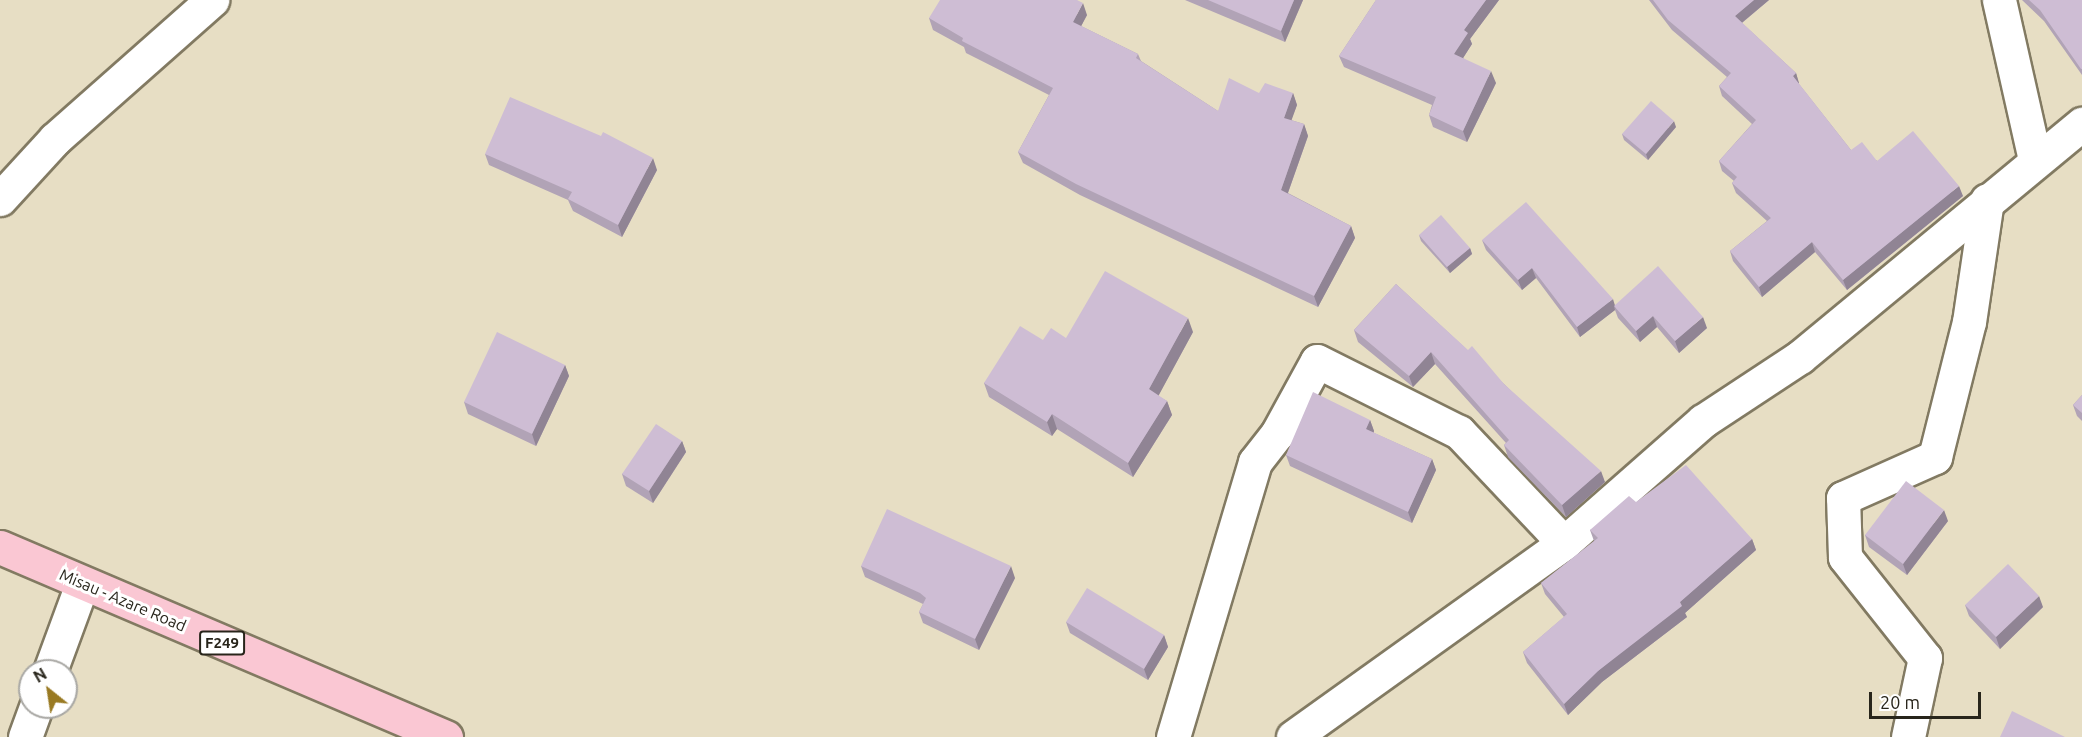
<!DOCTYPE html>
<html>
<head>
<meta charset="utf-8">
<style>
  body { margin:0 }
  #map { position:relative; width:2082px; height:737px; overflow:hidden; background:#e7dec4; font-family:Ubuntu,sans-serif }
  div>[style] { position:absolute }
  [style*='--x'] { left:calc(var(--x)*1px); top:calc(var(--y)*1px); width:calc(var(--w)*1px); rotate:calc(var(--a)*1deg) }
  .roads { filter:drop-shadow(2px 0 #827a62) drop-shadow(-2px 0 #827a62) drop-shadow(0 2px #827a62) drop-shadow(0 -2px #827a62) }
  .minor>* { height:33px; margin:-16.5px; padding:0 16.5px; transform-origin:16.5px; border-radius:16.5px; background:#fff }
  .primary>* { height:33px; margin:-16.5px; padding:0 16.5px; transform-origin:16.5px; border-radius:16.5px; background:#fac7d3 }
  .wall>* { inset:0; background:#b1a3b6 }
  .shaded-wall>* { inset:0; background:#908494 }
  .building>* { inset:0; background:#cebdd4 }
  span { translate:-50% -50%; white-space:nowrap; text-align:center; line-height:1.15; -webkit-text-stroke:6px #fff; paint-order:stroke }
  .shield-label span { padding:2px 4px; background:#fff; border:2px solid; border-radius:4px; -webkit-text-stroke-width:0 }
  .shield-label { font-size:15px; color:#28251b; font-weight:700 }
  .street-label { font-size:16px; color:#28251b }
  .north { position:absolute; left:18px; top:659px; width:60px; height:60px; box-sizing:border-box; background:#fff; border:2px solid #a9a8a4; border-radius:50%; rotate:330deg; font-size:16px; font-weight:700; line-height:24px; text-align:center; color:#28251b }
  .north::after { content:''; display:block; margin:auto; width:21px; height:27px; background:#997a23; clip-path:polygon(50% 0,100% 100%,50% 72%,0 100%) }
  .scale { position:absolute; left:1869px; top:692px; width:112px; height:27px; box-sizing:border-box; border:3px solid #28251b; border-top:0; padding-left:8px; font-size:18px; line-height:21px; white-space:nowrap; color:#28251b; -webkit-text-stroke:4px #fff; paint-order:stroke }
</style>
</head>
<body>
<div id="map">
  <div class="roads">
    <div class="minor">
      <i style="--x:1999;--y:0;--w:164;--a:77.3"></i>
      <i style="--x:0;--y:199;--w:81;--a:-47.5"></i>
      <i style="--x:55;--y:139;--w:210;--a:-41.5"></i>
      <i style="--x:50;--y:671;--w:93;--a:-69.8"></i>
      <i style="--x:25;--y:737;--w:32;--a:-70"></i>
      <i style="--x:1173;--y:737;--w:287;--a:-73.4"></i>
      <i style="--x:1255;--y:462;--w:36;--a:-52"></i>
      <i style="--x:1277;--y:434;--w:83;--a:-61.3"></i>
      <i style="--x:1317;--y:361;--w:159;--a:26.6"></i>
      <i style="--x:1459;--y:432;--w:153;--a:46.6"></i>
      <i style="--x:1293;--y:737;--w:333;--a:-35.6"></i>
      <i style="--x:1564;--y:543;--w:185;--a:-41.3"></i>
      <i style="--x:1703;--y:421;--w:116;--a:-33.4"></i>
      <i style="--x:1800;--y:357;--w:366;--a:-39.6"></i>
      <i style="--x:1908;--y:737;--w:81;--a:-77.9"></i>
      <i style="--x:1925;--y:658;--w:129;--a:-128.4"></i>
      <i style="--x:1845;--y:557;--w:59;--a:-91.9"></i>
      <i style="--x:1843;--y:498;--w:101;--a:-24"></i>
      <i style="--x:1935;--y:457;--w:139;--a:-75.9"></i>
      <i style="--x:1969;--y:322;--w:123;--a:-81.6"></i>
    </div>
    <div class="primary">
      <i style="--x:0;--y:547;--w:485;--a:23.1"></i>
    </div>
  </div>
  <div class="wall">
    <i style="clip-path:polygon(1185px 0,1303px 0,1285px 42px)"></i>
    <i style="clip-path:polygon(1376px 0,1499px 0,1470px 39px,1472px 44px,1463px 58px,1496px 83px,1467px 142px,1433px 127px,1429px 115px,1432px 105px,1344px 67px,1339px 56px)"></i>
    <i style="clip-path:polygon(1649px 0,1769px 0,1742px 23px,1796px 73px,1799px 84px,1851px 150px,1963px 196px,1847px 290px,1815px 252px,1762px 297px,1733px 261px,1730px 251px,1767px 221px,1736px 193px,1732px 183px,1734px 181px,1722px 171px,1719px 161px,1752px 124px,1722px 96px,1719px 86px,1727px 77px,1672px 30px)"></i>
    <i style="clip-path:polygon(2022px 0,2082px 0,2082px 75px,2044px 21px)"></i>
    <i style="clip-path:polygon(1087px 15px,1081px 26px,1138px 54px,1141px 61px,1218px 111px,1259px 93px,1293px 93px,1297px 105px,1291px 120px,1304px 124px,1308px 136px,1288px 193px,1351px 226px,1355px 238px,1318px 307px,1080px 195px,1023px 163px,1018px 152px,1049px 95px,966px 53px,964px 47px,933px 30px,929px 18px)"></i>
    <i style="clip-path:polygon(1676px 127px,1648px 160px,1624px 140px,1622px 134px)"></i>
    <i style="clip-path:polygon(485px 154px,657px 170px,622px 237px,573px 211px,568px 200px,489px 165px)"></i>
    <i style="clip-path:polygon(1419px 235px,1470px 248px,1472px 254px,1450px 273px,1421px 241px)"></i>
    <i style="clip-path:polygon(1482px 240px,1615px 305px,1707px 328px,1679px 353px,1657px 327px,1640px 342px,1618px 318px,1615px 310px,1580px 337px,1536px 278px,1522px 290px,1486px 250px)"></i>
    <i style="clip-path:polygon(1396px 284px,1504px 384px,1605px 482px,1566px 517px,1508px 457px,1504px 445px,1506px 443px,1435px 364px,1413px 387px,1358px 342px,1354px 330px)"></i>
    <i style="clip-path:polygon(1193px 332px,1158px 396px,1167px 401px,1172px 415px,1133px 477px,1057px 429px,1052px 436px,989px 397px,984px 383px,1043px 340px,1066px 338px)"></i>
    <i style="clip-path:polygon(565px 365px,569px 376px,536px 446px,468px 414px,464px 402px)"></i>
    <i style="clip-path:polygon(2082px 395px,2082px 421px,2077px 416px,2073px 405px)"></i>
    <i style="clip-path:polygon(1370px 420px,1374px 431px,1374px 433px,1432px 459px,1436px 470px,1412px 523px,1290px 466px,1286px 455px)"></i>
    <i style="clip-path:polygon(682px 441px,686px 452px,653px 503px,626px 486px,622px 474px)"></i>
    <i style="clip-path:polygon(1636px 502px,1752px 539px,1756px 550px,1685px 613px,1687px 617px,1602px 682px,1568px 715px,1527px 663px,1523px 652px,1564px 617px,1545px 594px,1541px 583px,1594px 541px,1590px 530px)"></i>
    <i style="clip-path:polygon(1948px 521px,1907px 575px,1869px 547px,1865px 535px)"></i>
    <i style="clip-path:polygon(861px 566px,1015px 578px,979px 650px,923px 623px,919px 612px,923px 604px,865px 577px)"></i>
    <i style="clip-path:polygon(1965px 605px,2043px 607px,2000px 649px,1969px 616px)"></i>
    <i style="clip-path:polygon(1066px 622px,1164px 635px,1168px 647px,1148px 680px,1070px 633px)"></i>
  </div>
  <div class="shaded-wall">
    <i style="clip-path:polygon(1294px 0,1303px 0,1285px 42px,1281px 31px)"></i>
    <i style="clip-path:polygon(1486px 0,1499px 0,1470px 39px,1472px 44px,1458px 66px,1454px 54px,1464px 30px)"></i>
    <i style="clip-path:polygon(1754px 0,1769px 0,1738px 26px,1735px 16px)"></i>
    <i style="clip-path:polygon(1083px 3px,1087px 15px,1077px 34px,1073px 22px)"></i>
    <i style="clip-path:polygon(1491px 71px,1496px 83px,1467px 142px,1463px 131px)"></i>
    <i style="clip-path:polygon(1796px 73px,1799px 83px,1796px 86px,1793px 76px)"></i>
    <i style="clip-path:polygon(1293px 93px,1297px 105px,1288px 130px,1284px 118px)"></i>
    <i style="clip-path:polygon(1674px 121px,1676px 127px,1648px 160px,1646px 154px)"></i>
    <i style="clip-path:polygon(1304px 124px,1308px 136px,1285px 201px,1281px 190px)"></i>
    <i style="clip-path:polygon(653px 158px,657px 170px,622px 237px,618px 225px)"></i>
    <i style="clip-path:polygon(1959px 186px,1963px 196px,1847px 290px,1843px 280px)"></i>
    <i style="clip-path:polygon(1351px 226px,1355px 238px,1318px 307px,1314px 296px)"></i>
    <i style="clip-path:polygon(1812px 242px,1815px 252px,1762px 297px,1759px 287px)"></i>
    <i style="clip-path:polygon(1470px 248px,1472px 254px,1450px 273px,1447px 267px)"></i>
    <i style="clip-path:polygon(1532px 268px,1536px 278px,1522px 290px,1518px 280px)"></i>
    <i style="clip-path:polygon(1613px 299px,1616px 309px,1614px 306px,1615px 310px,1580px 337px,1577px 327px)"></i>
    <i style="clip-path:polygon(1653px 316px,1657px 327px,1640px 342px,1636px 331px)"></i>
    <i style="clip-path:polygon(1703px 317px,1707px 328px,1679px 353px,1675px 341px)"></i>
    <i style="clip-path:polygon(1188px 318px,1193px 332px,1154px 404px,1149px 389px)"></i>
    <i style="clip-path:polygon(1431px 352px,1435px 364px,1413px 387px,1409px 376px)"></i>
    <i style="clip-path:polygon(565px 365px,569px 376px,536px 446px,532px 434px)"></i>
    <i style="clip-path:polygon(1167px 401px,1172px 415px,1133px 477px,1128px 463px)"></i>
    <i style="clip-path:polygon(1052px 414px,1057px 429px,1052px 436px,1047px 422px)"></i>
    <i style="clip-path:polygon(1370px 420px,1374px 431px,1370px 440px,1366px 429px)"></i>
    <i style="clip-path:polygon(682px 441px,686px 452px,653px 503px,649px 491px)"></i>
    <i style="clip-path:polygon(1432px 459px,1436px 470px,1412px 523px,1408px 512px)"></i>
    <i style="clip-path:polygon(1601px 471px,1605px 482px,1566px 517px,1562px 505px)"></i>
    <i style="clip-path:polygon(1944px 510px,1948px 521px,1907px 575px,1903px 564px)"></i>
    <i style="clip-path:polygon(1752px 539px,1756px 550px,1685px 613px,1687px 617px,1602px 682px,1568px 715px,1564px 704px,1598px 671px,1680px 602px)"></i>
    <i style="clip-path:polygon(1011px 566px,1015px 578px,979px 650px,975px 639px)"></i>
    <i style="clip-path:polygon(2039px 596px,2043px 607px,2000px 649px,1996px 637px)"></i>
    <i style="clip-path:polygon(1164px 635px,1168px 647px,1148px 680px,1144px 669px)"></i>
  </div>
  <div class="building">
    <i style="clip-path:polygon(940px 0,1077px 0,1083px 3px,1073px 22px,1138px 54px,1136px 58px,1218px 111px,1229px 78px,1259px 93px,1265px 83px,1293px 93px,1284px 118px,1304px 124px,1281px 190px,1351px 226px,1314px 296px,1076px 184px,1018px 152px,1053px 88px,962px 41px,963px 38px,929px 18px)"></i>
    <i style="clip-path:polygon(1208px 0,1294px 0,1281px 31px)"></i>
    <i style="clip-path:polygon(1376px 0,1486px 0,1464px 30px,1468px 33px,1454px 54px,1491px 71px,1463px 131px,1429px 115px,1436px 97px,1339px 56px)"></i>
    <i style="clip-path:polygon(1653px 0,1754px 0,1735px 16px,1796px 73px,1793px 76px,1851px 150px,1862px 142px,1877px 161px,1913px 131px,1959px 186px,1843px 280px,1812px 242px,1759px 287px,1730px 251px,1771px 218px,1732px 183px,1737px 177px,1719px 161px,1756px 120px,1719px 86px,1731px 73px,1668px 20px)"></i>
    <i style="clip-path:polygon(2029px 0,2082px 0,2082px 69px,2081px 69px,2040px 10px)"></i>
    <i style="clip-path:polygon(510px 97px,601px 136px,603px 132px,653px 158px,618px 225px,568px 199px,572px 192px,485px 154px)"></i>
    <i style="clip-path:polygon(1651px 101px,1674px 121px,1646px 154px,1622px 134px)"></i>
    <i style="clip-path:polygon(1526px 202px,1613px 299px,1577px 327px,1532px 268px,1518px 280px,1482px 240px)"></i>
    <i style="clip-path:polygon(1441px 215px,1470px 248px,1447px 267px,1419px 235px)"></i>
    <i style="clip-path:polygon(1658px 266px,1703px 317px,1675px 341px,1653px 316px,1636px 331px,1614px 306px)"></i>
    <i style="clip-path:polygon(1105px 271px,1188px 318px,1149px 389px,1167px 401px,1128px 463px,1052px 414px,1047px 422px,984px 383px,1020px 326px,1043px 340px,1051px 328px,1066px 338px)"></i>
    <i style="clip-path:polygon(1396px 284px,1468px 350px,1472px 346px,1504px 384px,1601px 471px,1562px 505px,1504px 445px,1509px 440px,1431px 352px,1409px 376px,1354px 330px)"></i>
    <i style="clip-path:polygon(497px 332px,565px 365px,532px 434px,464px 402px)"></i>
    <i style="clip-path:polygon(1313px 392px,1370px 420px,1366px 429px,1432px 459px,1408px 512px,1286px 455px)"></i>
    <i style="clip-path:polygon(2082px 395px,2082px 413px,2073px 405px)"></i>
    <i style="clip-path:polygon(656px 424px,682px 441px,649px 491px,622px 474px)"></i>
    <i style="clip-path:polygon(1686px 465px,1752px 539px,1680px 602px,1682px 606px,1598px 671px,1564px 704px,1523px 652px,1567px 614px,1541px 583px,1598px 538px,1590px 530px,1629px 496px,1636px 502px)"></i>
    <i style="clip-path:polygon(1906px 481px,1944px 510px,1903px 564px,1865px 535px)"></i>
    <i style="clip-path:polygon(887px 509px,1011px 566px,975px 639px,919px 612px,926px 598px,920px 593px,861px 566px)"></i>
    <i style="clip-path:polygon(2008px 564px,2039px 596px,1996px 637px,1965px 605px)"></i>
    <i style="clip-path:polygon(1087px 588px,1164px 635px,1144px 669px,1066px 622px)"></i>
    <i style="clip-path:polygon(2012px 711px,2065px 737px,2000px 737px)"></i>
  </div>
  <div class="shield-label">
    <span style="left:222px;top:643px">F249</span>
  </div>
  <div class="street-label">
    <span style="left:123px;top:600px;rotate:23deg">Misau - Azare Road</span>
  </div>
  <div class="north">N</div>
  <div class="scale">20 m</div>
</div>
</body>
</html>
